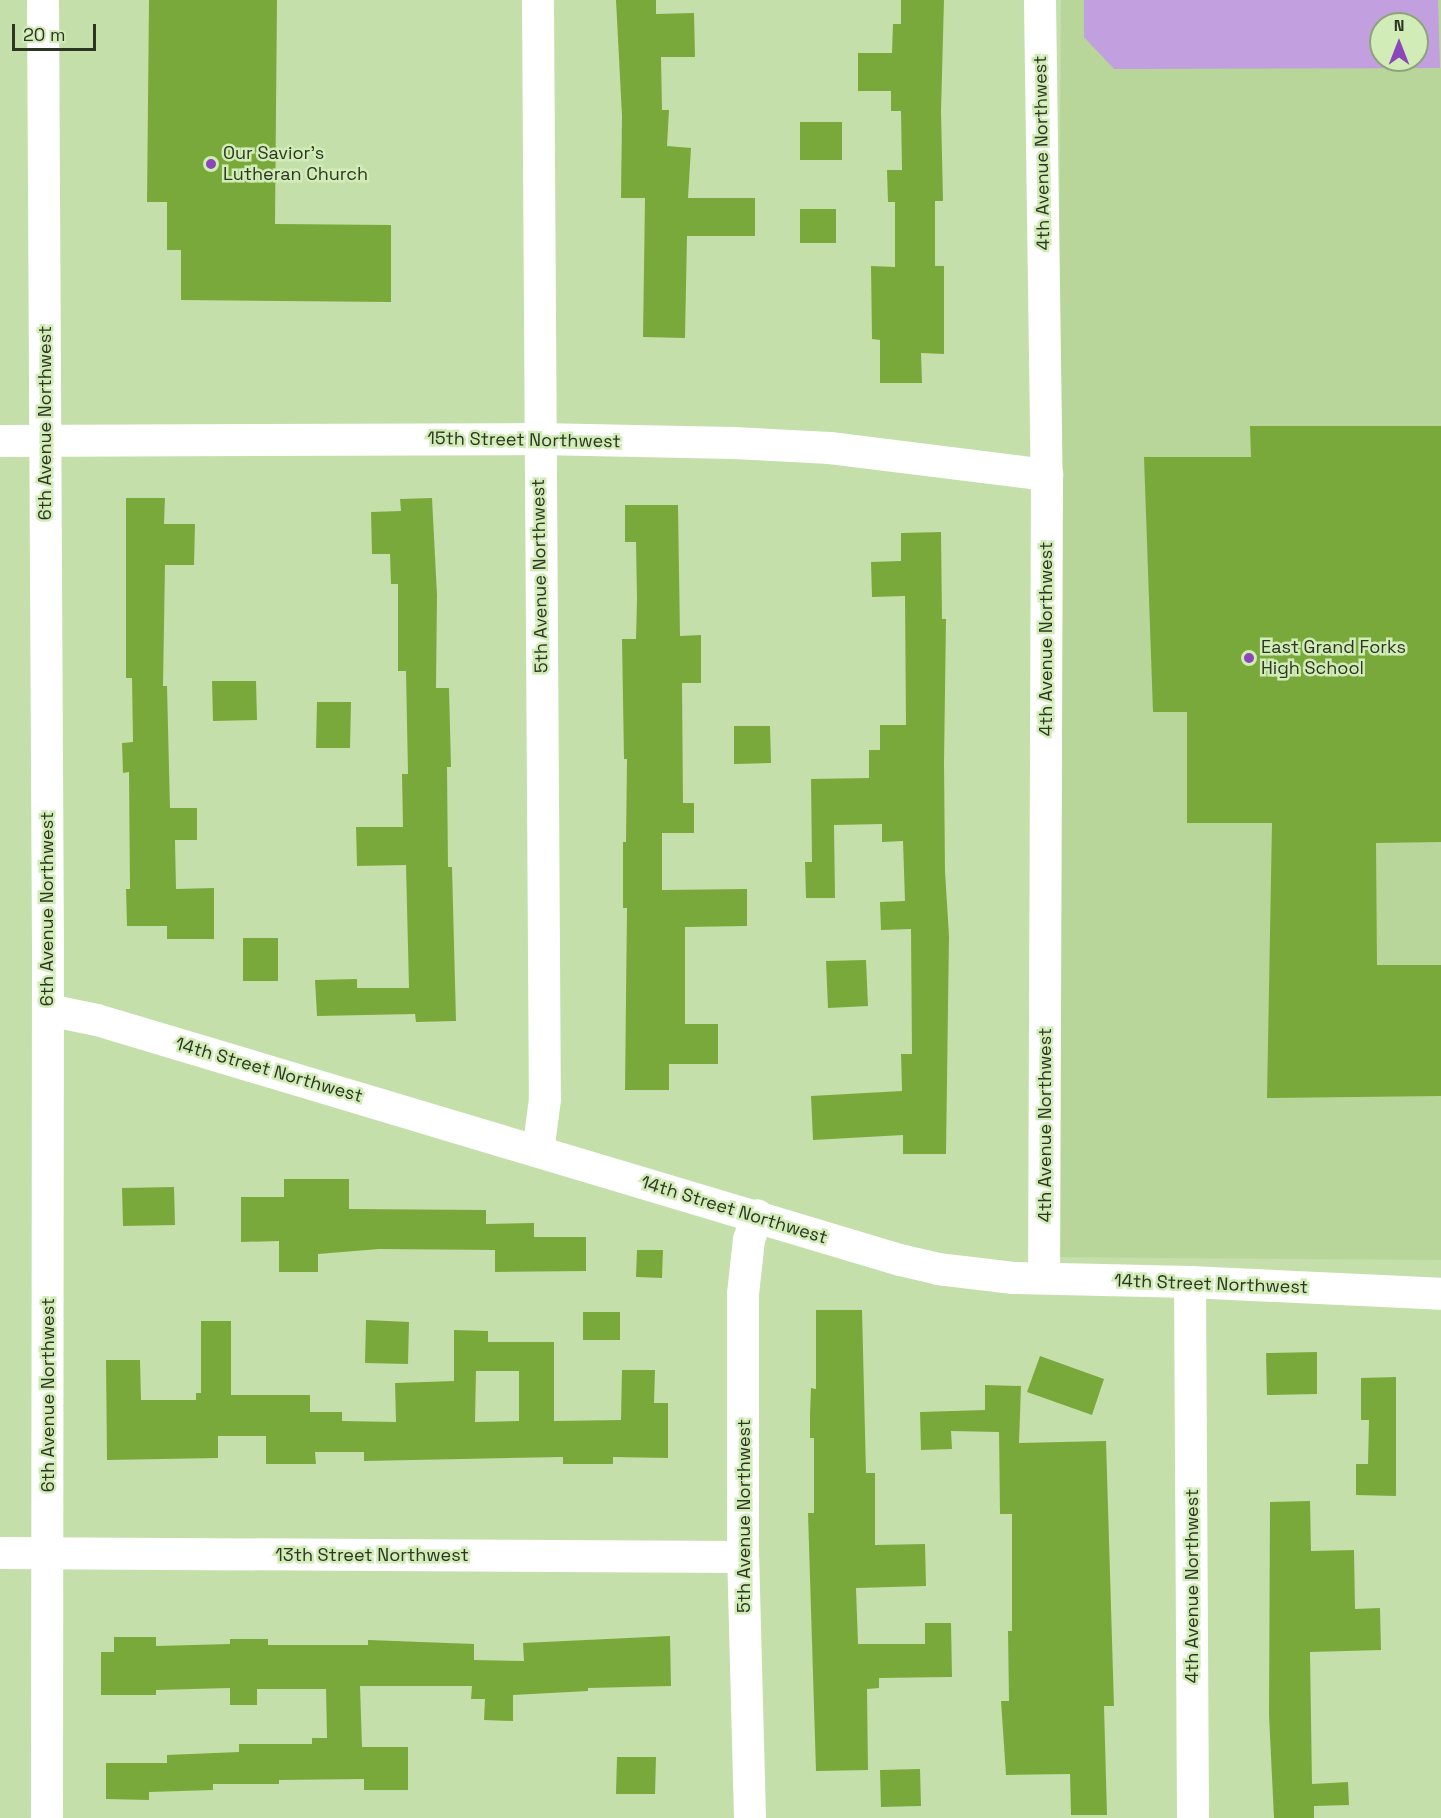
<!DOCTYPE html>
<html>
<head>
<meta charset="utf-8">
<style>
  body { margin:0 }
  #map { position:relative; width:1441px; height:1818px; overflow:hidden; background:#c4dfaa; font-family:"Space Grotesk",sans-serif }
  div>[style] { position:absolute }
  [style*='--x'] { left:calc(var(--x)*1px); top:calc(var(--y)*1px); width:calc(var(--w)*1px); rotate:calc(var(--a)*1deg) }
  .built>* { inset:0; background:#b8d59a }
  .green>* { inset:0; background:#c29fde }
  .building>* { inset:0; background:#7aa93b }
  .minor>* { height:32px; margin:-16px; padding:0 16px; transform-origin:16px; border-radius:16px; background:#fff }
  .dots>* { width:16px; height:16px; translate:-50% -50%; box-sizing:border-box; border:3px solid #d1ecb6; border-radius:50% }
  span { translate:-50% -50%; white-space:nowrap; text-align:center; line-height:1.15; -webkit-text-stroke:5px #d1ecb6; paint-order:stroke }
  .street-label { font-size:18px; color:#2b3521 }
  .poi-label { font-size:18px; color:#2b3521 }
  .left { translate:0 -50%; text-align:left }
  .north { position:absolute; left:1369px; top:12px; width:60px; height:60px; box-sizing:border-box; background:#d1ecb6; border:2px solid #8fa37a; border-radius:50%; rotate:0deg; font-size:16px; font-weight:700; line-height:24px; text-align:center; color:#2b3521 }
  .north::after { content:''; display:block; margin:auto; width:21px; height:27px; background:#8b46b9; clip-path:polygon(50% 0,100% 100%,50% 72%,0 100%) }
  .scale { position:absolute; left:12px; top:24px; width:84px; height:27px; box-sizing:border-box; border:3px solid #2b3521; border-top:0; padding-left:8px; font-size:18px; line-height:21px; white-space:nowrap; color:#2b3521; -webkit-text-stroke:4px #d1ecb6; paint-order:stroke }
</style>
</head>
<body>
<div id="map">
  <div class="built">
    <i style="clip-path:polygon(evenodd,1061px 0,1441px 0,1441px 1260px,1052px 1257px,1061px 0,1381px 24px,1417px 24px,1417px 60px,1381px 60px,1381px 24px)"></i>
  </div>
  <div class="green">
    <i style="clip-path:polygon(evenodd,1084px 0,1438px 0,1440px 68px,1114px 69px,1084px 37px,1084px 0,1381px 24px,1417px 24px,1417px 60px,1381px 60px,1381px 24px)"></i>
  </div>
  <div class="building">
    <i style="clip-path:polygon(149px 0,277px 0,275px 224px,391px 225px,391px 302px,181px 300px,181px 250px,167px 250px,167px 202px,147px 202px)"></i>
    <i style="clip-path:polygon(616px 0,656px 0,656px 14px,694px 13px,695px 57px,661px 57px,662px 110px,669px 110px,667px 146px,691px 148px,688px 198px,755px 198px,755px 236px,687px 236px,685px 338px,643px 337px,645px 198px,621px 198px,622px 116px)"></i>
    <i style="clip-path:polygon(901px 0,944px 0,941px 111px,943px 201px,935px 201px,935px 266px,944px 266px,944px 354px,921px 353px,922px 383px,880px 383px,880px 340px,872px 339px,871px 266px,895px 267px,895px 202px,888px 202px,887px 170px,902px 170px,901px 111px,891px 111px,891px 91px,858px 91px,858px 53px,892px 53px,893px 24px,901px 24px)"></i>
    <i style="clip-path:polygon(800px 122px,842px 122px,842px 160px,800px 160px)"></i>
    <i style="clip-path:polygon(800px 209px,836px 209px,836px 243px,800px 243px)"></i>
    <i style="clip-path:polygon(1250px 426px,1441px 426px,1441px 842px,1376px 843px,1377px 965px,1441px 965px,1441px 1096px,1267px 1098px,1272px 823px,1187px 823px,1187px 712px,1153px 712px,1144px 457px,1251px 457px)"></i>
    <i style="clip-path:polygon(126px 498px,165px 498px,164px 524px,195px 524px,194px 565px,165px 565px,163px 686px,167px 686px,170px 808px,197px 808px,197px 840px,175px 840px,176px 889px,214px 888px,214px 939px,167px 939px,167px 926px,127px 926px,126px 889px,130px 889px,129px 772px,123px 773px,122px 743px,133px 742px,132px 678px,126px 678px)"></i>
    <i style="clip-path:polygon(432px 498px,437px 595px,436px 688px,449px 688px,451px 767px,447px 767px,448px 867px,452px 867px,456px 1021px,416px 1022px,415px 1014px,317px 1016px,315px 980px,357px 979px,357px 988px,409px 988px,406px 865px,357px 866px,356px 827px,403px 827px,402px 774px,408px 774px,406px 671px,398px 671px,398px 584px,391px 584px,390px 554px,372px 554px,371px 512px,401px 511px,400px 499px)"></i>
    <i style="clip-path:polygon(625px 505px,678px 505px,680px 636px,701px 635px,701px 683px,682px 683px,683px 803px,694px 803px,694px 833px,662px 833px,662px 890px,747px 889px,747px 926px,685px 927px,685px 1024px,718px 1024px,718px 1064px,669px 1064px,669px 1090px,625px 1090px,627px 908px,623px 908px,623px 842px,626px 842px,627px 759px,624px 759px,622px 639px,636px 639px,637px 599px,636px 542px,625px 542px)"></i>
    <i style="clip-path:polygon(941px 532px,942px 619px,946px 619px,944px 763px,945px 871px,949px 936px,946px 1154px,903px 1154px,903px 1135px,813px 1140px,811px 1096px,902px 1091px,901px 1054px,912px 1054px,911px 929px,881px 930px,880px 902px,905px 901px,903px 841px,882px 842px,882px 824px,834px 825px,835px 898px,806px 898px,805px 862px,812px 862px,811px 779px,869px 778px,869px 750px,880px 750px,880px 725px,906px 725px,905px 596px,872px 597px,871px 562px,901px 561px,901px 533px)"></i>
    <i style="clip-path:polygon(212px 681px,256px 681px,257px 720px,213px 721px)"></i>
    <i style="clip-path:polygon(317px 702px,351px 702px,350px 748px,316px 748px)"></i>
    <i style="clip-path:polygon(734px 726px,770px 726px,771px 763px,734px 764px)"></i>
    <i style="clip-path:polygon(243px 938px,278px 938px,278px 981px,243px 981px)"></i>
    <i style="clip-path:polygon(866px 960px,868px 1006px,828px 1008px,826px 961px)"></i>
    <i style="clip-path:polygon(284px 1179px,349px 1179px,349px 1209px,486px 1210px,486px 1224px,534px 1223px,534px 1237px,586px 1237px,586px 1271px,495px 1272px,495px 1250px,379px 1249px,318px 1254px,318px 1272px,279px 1272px,279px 1241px,241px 1242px,241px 1197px,284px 1197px)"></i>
    <i style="clip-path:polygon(174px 1187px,175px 1225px,123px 1226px,122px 1188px)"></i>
    <i style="clip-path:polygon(637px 1250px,663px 1250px,662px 1278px,636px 1277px)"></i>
    <i style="clip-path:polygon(816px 1310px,862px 1310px,866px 1473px,875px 1473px,875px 1545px,925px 1544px,926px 1586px,856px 1588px,858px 1644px,925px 1644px,925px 1623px,951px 1623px,952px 1677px,879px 1678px,879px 1688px,867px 1689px,868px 1770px,816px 1771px,808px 1513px,814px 1513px,814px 1438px,810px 1438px,810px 1415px,811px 1388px,816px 1389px)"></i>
    <i style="clip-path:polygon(583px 1312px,620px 1312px,620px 1340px,583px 1340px)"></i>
    <i style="clip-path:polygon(366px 1320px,409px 1322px,408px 1364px,365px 1363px)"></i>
    <i style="clip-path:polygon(evenodd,201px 1321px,231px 1321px,231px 1395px,310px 1395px,310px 1412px,342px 1412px,342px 1421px,396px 1422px,395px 1383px,454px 1381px,454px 1330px,488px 1331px,488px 1342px,554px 1342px,554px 1421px,621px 1420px,622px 1370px,655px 1370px,654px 1403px,668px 1403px,668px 1458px,613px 1457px,613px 1464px,563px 1464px,563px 1457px,364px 1461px,364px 1452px,315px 1452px,316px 1464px,266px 1464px,266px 1436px,218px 1436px,218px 1458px,107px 1460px,106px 1360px,140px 1360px,141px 1400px,196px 1400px,196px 1393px,201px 1393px,201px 1321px,476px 1371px,519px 1371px,519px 1421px,475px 1422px,476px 1371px)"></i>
    <i style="clip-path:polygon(1317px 1352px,1317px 1394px,1267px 1395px,1266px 1353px)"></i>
    <i style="clip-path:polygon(1040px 1356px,1104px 1379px,1092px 1415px,1027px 1392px)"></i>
    <i style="clip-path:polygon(1396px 1377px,1396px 1496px,1356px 1495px,1356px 1464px,1368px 1464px,1369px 1420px,1361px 1420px,1361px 1378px)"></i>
    <i style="clip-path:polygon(985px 1385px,1021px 1386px,1019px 1443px,1106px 1441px,1114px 1706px,1104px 1706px,1107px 1815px,1071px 1815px,1070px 1774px,1006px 1775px,1001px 1701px,1009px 1701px,1008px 1631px,1012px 1631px,1012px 1514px,1000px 1514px,999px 1432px,951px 1431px,952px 1449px,921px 1450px,920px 1412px,985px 1410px)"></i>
    <i style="clip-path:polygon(1310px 1501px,1311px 1551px,1354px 1550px,1355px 1609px,1380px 1608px,1381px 1650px,1310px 1652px,1312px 1784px,1348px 1782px,1349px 1805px,1314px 1806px,1314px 1818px,1274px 1818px,1269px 1715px,1270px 1502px)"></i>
    <i style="clip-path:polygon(670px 1636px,671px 1686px,588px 1688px,588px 1691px,513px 1695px,513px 1721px,484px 1720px,485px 1699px,471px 1699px,472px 1686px,360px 1686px,362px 1747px,408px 1747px,408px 1790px,364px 1790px,364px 1779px,279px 1780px,279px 1784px,213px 1784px,213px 1790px,149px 1792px,149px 1800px,106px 1799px,106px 1763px,167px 1763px,167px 1755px,239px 1752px,239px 1744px,312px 1744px,312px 1738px,327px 1738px,326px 1689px,257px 1689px,257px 1705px,230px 1705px,230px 1688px,156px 1690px,156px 1695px,101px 1695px,101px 1652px,114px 1652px,114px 1637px,156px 1637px,156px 1646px,230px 1644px,230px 1639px,268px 1639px,268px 1645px,368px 1645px,368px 1640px,474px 1644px,474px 1660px,524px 1661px,523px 1643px)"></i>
    <i style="clip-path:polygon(617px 1757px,656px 1757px,655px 1794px,616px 1794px)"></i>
    <i style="clip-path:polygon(920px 1769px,921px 1806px,881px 1807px,880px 1770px)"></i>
  </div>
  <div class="minor">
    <i style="--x:43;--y:0;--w:957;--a:89.7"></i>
    <i style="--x:48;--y:957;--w:861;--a:90.07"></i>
    <i style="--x:538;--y:0;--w:1099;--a:89.64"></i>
    <i style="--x:545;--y:1099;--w:53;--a:97.5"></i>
    <i style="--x:1040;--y:0;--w:475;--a:89.2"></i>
    <i style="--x:1047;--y:475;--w:803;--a:90.21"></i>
    <i style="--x:0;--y:441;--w:539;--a:-0.21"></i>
    <i style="--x:539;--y:439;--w:195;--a:1.2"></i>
    <i style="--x:734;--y:443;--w:96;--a:3"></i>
    <i style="--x:830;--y:448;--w:219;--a:7.1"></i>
    <i style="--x:48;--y:1010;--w:50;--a:11.5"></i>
    <i style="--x:97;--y:1020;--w:838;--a:16.64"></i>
    <i style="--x:900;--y:1260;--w:39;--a:13"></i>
    <i style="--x:938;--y:1269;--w:76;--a:6.8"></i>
    <i style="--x:1013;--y:1278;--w:177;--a:1.3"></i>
    <i style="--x:1190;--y:1282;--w:251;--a:2.7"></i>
    <i style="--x:1190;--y:1282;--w:536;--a:89.68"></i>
    <i style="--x:0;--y:1553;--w:743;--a:0.31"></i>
    <i style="--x:750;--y:1818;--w:261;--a:-91.5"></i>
    <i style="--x:743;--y:1557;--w:263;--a:-90"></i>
    <i style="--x:743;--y:1294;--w:54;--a:-83.7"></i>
    <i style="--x:749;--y:1240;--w:26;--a:-72"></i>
  </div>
  <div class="dots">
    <i style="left:211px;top:164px;background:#8b46b9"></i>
    <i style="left:1249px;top:658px;background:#8b46b9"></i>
  </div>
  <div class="street-label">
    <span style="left:1042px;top:153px;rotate:-91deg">4th Avenue Northwest</span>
    <span style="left:45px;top:423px;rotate:-90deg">6th Avenue Northwest</span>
    <span style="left:524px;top:440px;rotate:1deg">15th Street Northwest</span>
    <span style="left:540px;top:576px;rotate:-91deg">5th Avenue Northwest</span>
    <span style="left:1046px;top:639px;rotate:-90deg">4th Avenue Northwest</span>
    <span style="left:47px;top:909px;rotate:-90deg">6th Avenue Northwest</span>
    <span style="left:269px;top:1070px;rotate:16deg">14th Street Northwest</span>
    <span style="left:1045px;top:1125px;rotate:-90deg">4th Avenue Northwest</span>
    <span style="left:734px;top:1210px;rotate:17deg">14th Street Northwest</span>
    <span style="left:1211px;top:1284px;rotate:2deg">14th Street Northwest</span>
    <span style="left:48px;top:1395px;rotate:-90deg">6th Avenue Northwest</span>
    <span style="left:744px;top:1516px;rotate:-90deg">5th Avenue Northwest</span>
    <span style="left:372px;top:1555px">13th Street Northwest</span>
    <span style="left:1192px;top:1586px;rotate:-90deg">4th Avenue Northwest</span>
  </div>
  <div class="poi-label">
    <span class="left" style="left:223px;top:164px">Our Savior's<br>Lutheran Church</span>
    <span class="left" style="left:1261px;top:658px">East Grand Forks<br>High School</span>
  </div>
  <div class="north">N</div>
  <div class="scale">20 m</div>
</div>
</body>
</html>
